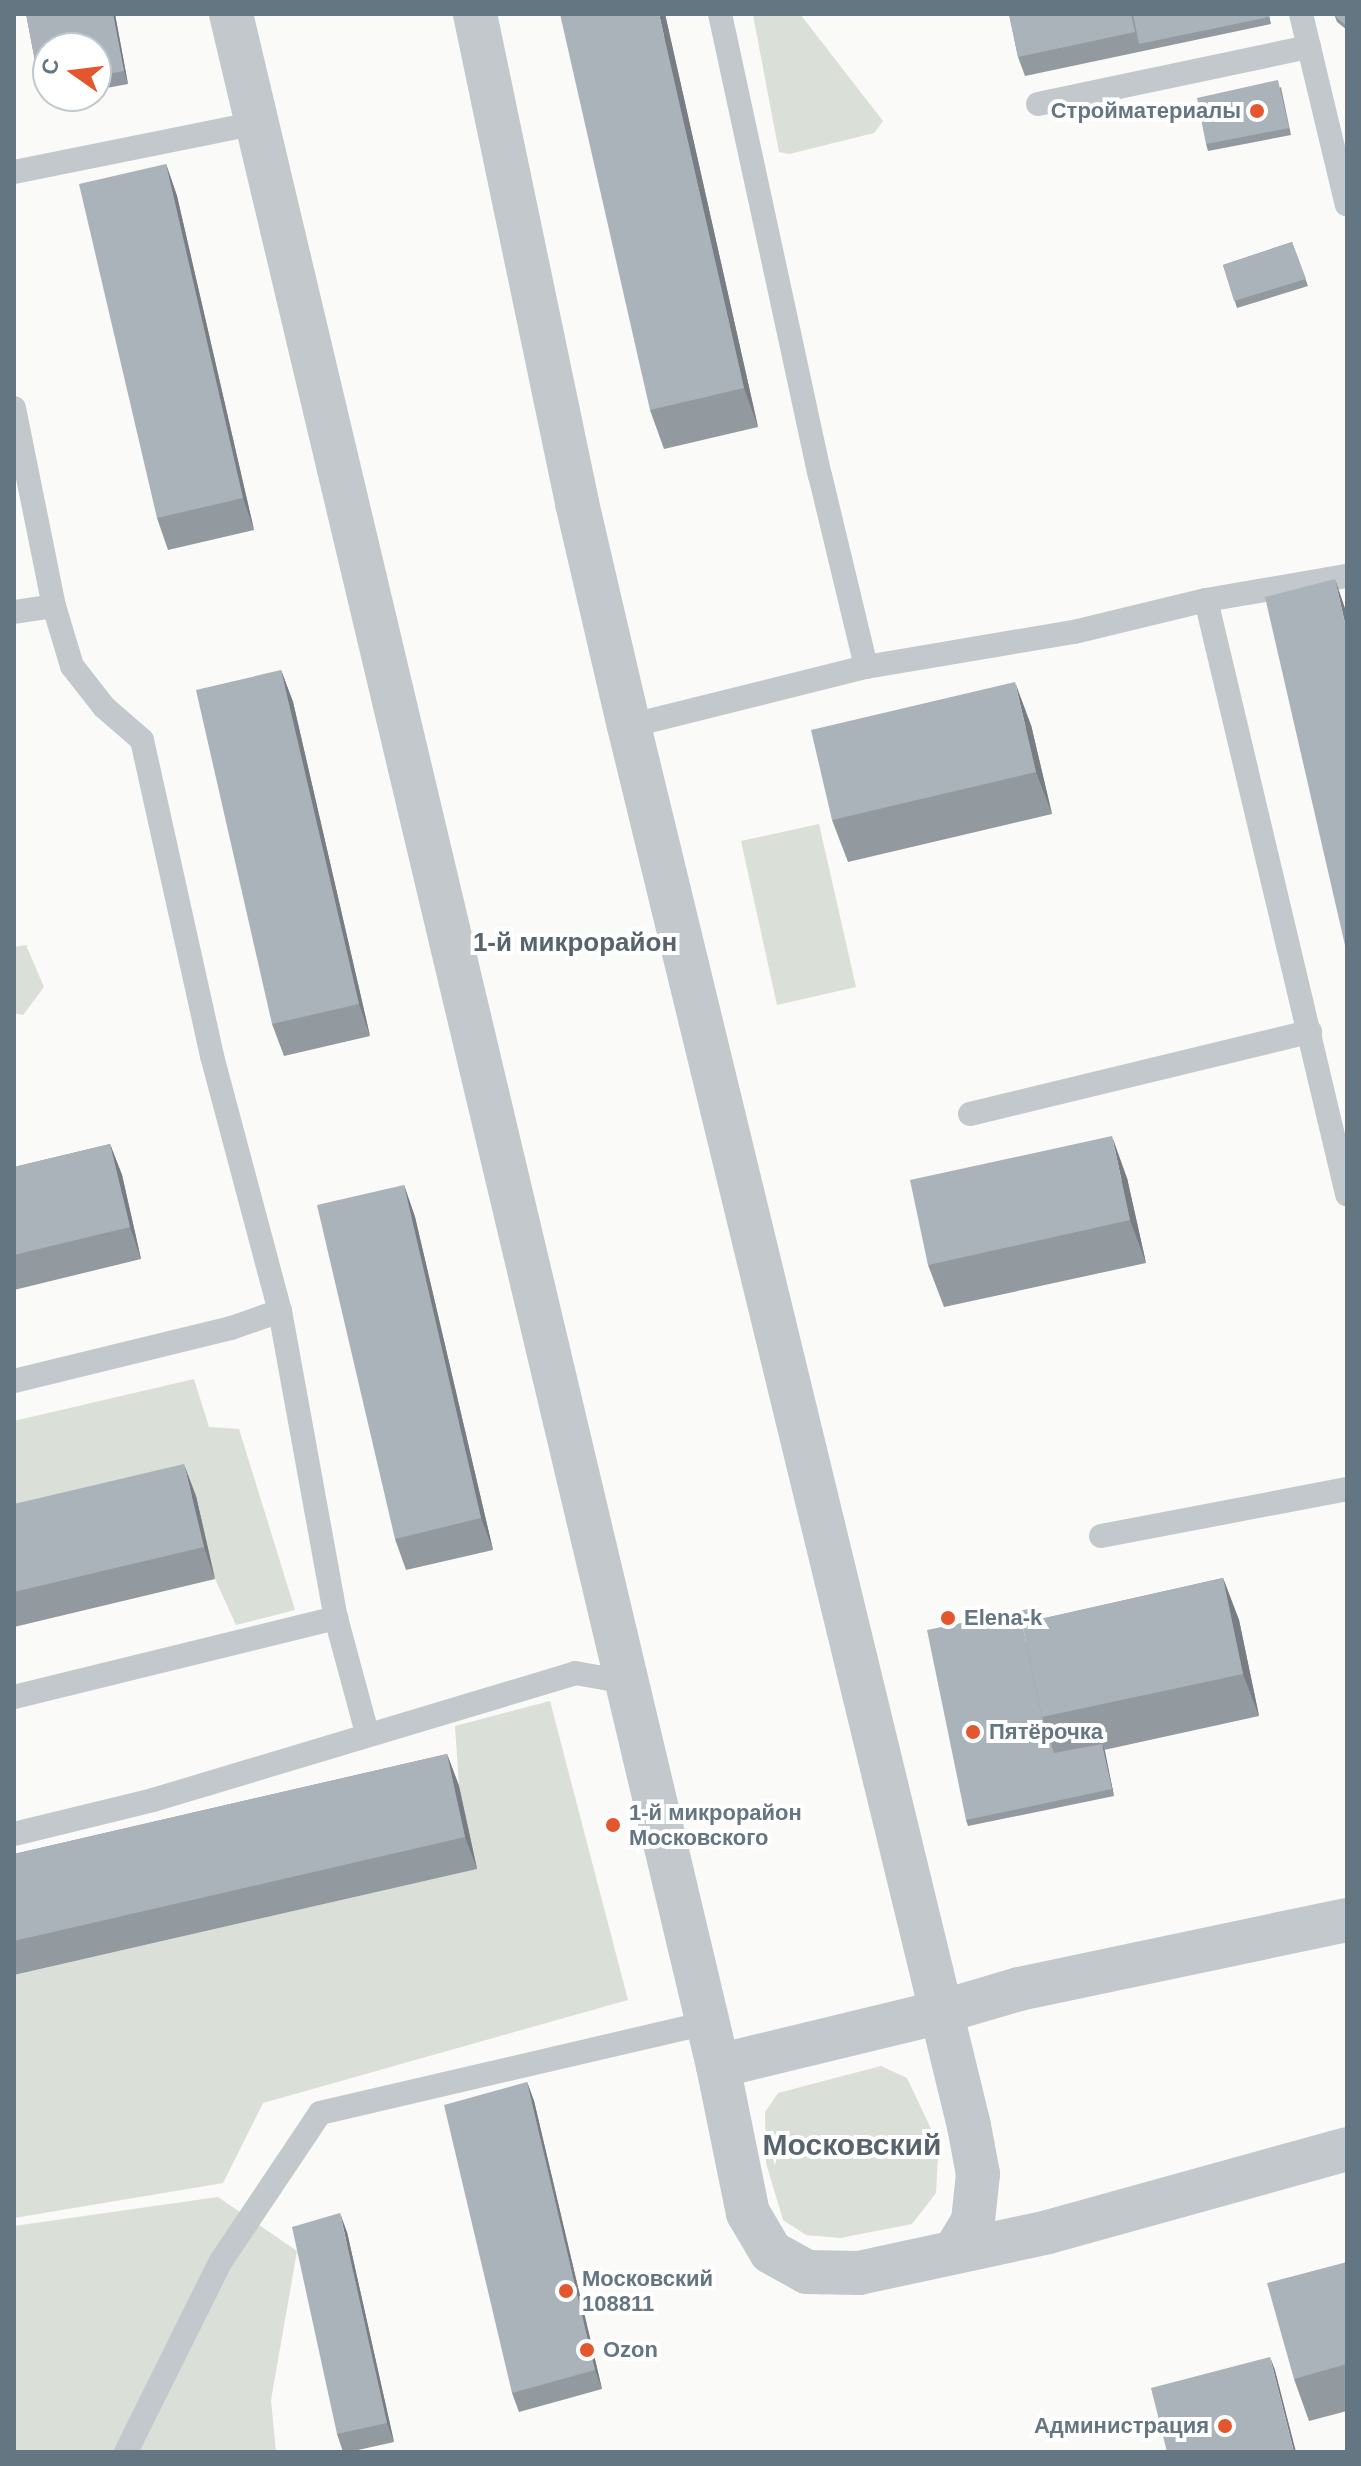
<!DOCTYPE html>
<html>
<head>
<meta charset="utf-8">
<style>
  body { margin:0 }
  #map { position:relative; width:1361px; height:2466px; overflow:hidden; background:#fafaf8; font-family:Helvetica,sans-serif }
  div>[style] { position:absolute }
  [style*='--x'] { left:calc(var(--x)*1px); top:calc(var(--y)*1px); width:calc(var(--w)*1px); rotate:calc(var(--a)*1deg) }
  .green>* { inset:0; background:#dadfd7 }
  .service>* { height:24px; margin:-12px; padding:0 12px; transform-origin:12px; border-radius:12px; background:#c3c8cc }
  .tertiary>* { height:44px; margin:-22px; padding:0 22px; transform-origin:22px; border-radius:22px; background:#c3c8cc }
  .wall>* { inset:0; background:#929a9f }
  .shaded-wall>* { inset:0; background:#777d82 }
  .building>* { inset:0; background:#aab3b9 }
  .dots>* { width:22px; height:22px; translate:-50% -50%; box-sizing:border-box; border:4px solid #fff; border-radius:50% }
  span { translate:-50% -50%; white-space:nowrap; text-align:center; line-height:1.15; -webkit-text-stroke:8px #fff; paint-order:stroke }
  .poi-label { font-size:22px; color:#657683; font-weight:700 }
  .right { translate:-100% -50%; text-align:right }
  .left { translate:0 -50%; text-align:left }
  .quarter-label { font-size:26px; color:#57646e; font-weight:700 }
  .district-label { font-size:30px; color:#57646e; font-weight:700 }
  .frame { position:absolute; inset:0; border:16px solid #657683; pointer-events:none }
  .north { position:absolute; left:32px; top:32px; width:80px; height:80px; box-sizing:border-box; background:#fff; border:2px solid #c1c8cd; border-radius:50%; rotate:284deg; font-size:22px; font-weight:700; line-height:32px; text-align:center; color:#657683 }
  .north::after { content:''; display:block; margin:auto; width:28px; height:36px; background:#e4572e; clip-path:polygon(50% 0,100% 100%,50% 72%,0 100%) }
</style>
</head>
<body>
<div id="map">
  <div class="green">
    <i style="clip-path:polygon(800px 14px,883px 121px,874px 133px,789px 154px,779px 152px,753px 15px)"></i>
    <i style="clip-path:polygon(819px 824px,856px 987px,777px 1005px,741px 841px)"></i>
    <i style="clip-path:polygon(26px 945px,44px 987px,23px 1015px,14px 1013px,14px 947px)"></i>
    <i style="clip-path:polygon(194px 1379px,209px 1427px,239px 1429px,295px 1610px,236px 1625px,215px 1579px,14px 1539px,14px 1421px)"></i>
    <i style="clip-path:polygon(550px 1701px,628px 2000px,263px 2103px,223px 2183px,14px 2218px,14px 1975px,476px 1869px,459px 1786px,455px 1726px)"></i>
    <i style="clip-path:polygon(881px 2066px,907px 2078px,932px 2131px,938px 2156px,936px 2193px,912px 2224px,840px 2238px,806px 2235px,783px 2220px,766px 2163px,765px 2112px,778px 2093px)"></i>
    <i style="clip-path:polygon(218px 2197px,297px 2251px,271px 2400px,276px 2452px,14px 2452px,14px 2226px)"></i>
  </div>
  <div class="service">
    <i style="--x:720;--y:14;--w:472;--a:77.8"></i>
    <i style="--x:820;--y:475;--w:197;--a:76.5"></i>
    <i style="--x:1301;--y:14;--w:196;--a:76.5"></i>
    <i style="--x:1038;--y:104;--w:277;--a:-11.9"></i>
    <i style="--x:14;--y:172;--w:248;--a:-11.4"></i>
    <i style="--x:14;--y:408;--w:202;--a:78.6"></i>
    <i style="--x:54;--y:606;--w:63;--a:73.3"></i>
    <i style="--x:72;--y:666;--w:52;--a:52"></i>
    <i style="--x:104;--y:707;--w:50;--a:41"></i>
    <i style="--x:142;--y:740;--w:324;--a:77.5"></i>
    <i style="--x:212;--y:1056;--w:264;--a:75.1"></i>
    <i style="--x:280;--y:1311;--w:312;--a:79.7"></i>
    <i style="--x:336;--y:1618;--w:119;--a:74.9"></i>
    <i style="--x:1206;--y:600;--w:611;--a:76.65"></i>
    <i style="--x:14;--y:612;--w:40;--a:-8.5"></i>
    <i style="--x:629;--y:726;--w:244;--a:-14"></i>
    <i style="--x:866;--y:667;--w:211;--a:-9.6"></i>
    <i style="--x:1074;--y:632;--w:136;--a:-13.6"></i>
    <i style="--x:1206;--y:600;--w:143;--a:-9.7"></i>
    <i style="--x:970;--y:1114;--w:350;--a:-13.6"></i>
    <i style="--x:14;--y:1381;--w:223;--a:-13.7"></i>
    <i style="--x:231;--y:1328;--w:52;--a:-19.1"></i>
    <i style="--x:1101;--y:1536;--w:250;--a:-10.8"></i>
    <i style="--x:14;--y:1697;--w:332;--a:-13.8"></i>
    <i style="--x:14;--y:1834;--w:143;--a:-13.7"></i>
    <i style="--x:153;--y:1800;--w:441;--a:-16.7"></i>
    <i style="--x:575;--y:1673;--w:52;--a:10"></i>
    <i style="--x:126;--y:2452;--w:213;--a:-63.6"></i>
    <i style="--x:221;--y:2261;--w:178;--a:-56.2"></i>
    <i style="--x:320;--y:2113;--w:398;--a:-13.1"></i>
  </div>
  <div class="tertiary">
    <i style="--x:231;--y:14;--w:2109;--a:76.65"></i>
    <i style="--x:718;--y:2066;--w:150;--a:78.5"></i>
    <i style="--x:748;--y:2213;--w:45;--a:59.5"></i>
    <i style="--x:771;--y:2252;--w:41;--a:29.1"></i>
    <i style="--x:807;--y:2272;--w:52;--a:1.1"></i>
    <i style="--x:859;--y:2273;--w:193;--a:-12.2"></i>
    <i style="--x:1048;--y:2232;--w:310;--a:-15.5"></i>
    <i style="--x:475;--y:14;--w:500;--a:78.2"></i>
    <i style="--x:577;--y:503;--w:229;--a:76.9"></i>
    <i style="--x:629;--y:726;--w:1441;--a:76.35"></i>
    <i style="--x:969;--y:2126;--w:49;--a:79.4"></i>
    <i style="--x:978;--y:2174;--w:47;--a:96.1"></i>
    <i style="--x:973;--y:2221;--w:35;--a:121"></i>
    <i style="--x:718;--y:2066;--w:229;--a:-13.6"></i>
    <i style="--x:941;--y:2012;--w:81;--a:-16.4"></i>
    <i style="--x:1019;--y:1989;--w:335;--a:-11.9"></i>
  </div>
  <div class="wall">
    <i style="clip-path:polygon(26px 14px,115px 14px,128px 84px,96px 90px,96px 48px,48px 48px,48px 96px,64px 96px,44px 100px,40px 87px)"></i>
    <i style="clip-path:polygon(665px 14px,758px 427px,664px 449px,650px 410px)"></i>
    <i style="clip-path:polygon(1009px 14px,1269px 14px,1271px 24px,1025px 76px,1018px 57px)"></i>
    <i style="clip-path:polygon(1334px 14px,1347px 14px,1347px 30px,1337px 22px)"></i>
    <i style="clip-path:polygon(1281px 87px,1291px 135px,1208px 151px,1206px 144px)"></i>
    <i style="clip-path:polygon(166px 164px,177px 196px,254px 530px,168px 550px,157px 518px)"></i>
    <i style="clip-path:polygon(1292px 242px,1308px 286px,1237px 308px,1223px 265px)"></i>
    <i style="clip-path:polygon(281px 670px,293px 702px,370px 1036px,284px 1056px,272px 1024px)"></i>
    <i style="clip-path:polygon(1031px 725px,1052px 814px,848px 862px,832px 820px)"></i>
    <i style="clip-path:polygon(110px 1144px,122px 1175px,141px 1259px,14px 1290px,14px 1167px)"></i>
    <i style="clip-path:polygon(1127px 1178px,1146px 1263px,944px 1307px,928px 1265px)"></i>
    <i style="clip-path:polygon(404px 1185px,415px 1217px,493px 1550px,406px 1570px,395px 1539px)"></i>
    <i style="clip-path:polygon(196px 1496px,215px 1579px,14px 1627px,14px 1504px)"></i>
    <i style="clip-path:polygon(1223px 1578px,1239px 1620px,1259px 1716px,1104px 1750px,1114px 1796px,968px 1826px,966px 1820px,1038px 1607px,1041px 1619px)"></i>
    <i style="clip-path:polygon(447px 1754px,459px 1786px,477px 1869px,14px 1975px,14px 1854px)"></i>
    <i style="clip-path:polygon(527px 2082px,534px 2101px,602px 2389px,519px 2412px,512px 2393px)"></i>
    <i style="clip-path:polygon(347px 2232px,394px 2442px,349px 2452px,343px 2452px,337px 2434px)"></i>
    <i style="clip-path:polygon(1347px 2262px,1347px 2411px,1309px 2421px,1294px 2379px)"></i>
  </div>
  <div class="shaded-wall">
    <i style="clip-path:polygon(113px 14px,115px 14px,128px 84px,124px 71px)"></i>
    <i style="clip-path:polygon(659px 14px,665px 14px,758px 427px,744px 388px)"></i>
    <i style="clip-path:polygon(166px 164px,177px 196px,254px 530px,243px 498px)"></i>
    <i style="clip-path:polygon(1335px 579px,1347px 614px,1347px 632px)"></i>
    <i style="clip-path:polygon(281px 670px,293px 702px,370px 1036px,359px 1004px)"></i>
    <i style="clip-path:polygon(1015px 682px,1031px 725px,1052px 814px,1036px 772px)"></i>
    <i style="clip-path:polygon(1112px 1136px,1127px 1178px,1146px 1263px,1130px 1220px)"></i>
    <i style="clip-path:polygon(110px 1144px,122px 1175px,141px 1259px,130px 1227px)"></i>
    <i style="clip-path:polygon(404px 1185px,415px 1217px,493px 1550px,481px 1518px)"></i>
    <i style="clip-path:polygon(184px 1464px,196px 1496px,215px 1579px,204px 1547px)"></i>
    <i style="clip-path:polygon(1223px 1578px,1239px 1620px,1259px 1716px,1243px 1674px)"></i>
    <i style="clip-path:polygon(1102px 1744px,1105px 1751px,1114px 1796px,1112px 1789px)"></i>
    <i style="clip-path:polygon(447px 1754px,459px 1786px,477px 1869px,465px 1837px)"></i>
    <i style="clip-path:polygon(527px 2082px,534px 2101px,602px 2389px,595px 2370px)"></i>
    <i style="clip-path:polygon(340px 2213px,347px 2232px,394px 2442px,387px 2423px)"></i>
    <i style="clip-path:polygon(1270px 2357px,1275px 2370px,1296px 2452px,1294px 2452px)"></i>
  </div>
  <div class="building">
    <i style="clip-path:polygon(26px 14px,113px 14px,124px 71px,96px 76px,96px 48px,48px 48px,48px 85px,40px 87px)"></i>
    <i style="clip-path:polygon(560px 14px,659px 14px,744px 388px,650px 410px)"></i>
    <i style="clip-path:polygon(1009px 14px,1131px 14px,1135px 32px,1018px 57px)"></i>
    <i style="clip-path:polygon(1133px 14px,1268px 14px,1269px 17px,1139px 44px)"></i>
    <i style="clip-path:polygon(1334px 14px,1347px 14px,1347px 26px,1334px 15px)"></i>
    <i style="clip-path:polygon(1278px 80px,1289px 128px,1206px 144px,1197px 98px)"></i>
    <i style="clip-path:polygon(166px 164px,243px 498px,157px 518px,79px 184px)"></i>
    <i style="clip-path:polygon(1292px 242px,1306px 279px,1234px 301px,1223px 265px)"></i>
    <i style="clip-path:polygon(1335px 579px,1347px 632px,1347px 954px,1265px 597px)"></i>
    <i style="clip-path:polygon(281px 670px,359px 1004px,272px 1024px,196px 690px)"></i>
    <i style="clip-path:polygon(1015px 682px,1036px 772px,832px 820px,811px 730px)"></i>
    <i style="clip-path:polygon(1112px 1136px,1130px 1220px,928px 1265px,910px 1180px)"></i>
    <i style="clip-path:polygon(110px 1144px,130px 1227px,14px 1255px,14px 1167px)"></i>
    <i style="clip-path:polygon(404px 1185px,481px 1518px,395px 1539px,317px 1205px)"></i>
    <i style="clip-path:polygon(184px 1464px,204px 1547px,14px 1592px,14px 1504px)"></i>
    <i style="clip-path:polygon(1223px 1578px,1243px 1674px,1042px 1717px,1022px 1623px)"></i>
    <i style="clip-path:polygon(1038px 1607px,1040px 1619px,1022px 1623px,1042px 1717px,1054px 1753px,1102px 1744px,1112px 1789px,966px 1820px,927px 1630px)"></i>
    <i style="clip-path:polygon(447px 1754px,465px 1837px,14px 1941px,14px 1854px)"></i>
    <i style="clip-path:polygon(527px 2082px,595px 2370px,512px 2393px,444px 2105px)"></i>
    <i style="clip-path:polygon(340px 2213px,387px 2423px,337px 2434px,292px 2227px)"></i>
    <i style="clip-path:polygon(1347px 2262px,1347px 2364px,1294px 2379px,1267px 2283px)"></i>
    <i style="clip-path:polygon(1270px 2357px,1294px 2452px,1167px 2452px,1151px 2388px)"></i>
  </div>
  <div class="dots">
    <i style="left:1257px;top:111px;background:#e4572e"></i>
    <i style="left:948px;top:1618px;background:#e4572e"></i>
    <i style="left:973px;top:1732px;background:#e4572e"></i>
    <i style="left:613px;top:1825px;background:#e4572e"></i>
    <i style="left:566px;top:2291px;background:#e4572e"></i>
    <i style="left:587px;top:2350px;background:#e4572e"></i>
    <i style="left:1225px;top:2426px;background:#e4572e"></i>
  </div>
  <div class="poi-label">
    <span class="right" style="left:1241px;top:111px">Стройматериалы</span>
    <span class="left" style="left:964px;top:1618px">Elena-k</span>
    <span class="left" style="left:989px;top:1732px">Пятёрочка</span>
    <span class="left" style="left:629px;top:1825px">1-й микрорайон<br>Московского</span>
    <span class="left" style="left:582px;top:2291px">Московский<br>108811</span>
    <span class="left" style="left:603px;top:2350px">Ozon</span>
    <span class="right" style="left:1209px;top:2426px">Администрация</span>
  </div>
  <div class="quarter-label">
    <span style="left:575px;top:943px">1-й микрорайон</span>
  </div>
  <div class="district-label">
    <span style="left:852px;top:2145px">Московский</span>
  </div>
  <div class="frame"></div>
  <div class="north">С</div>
</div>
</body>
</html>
